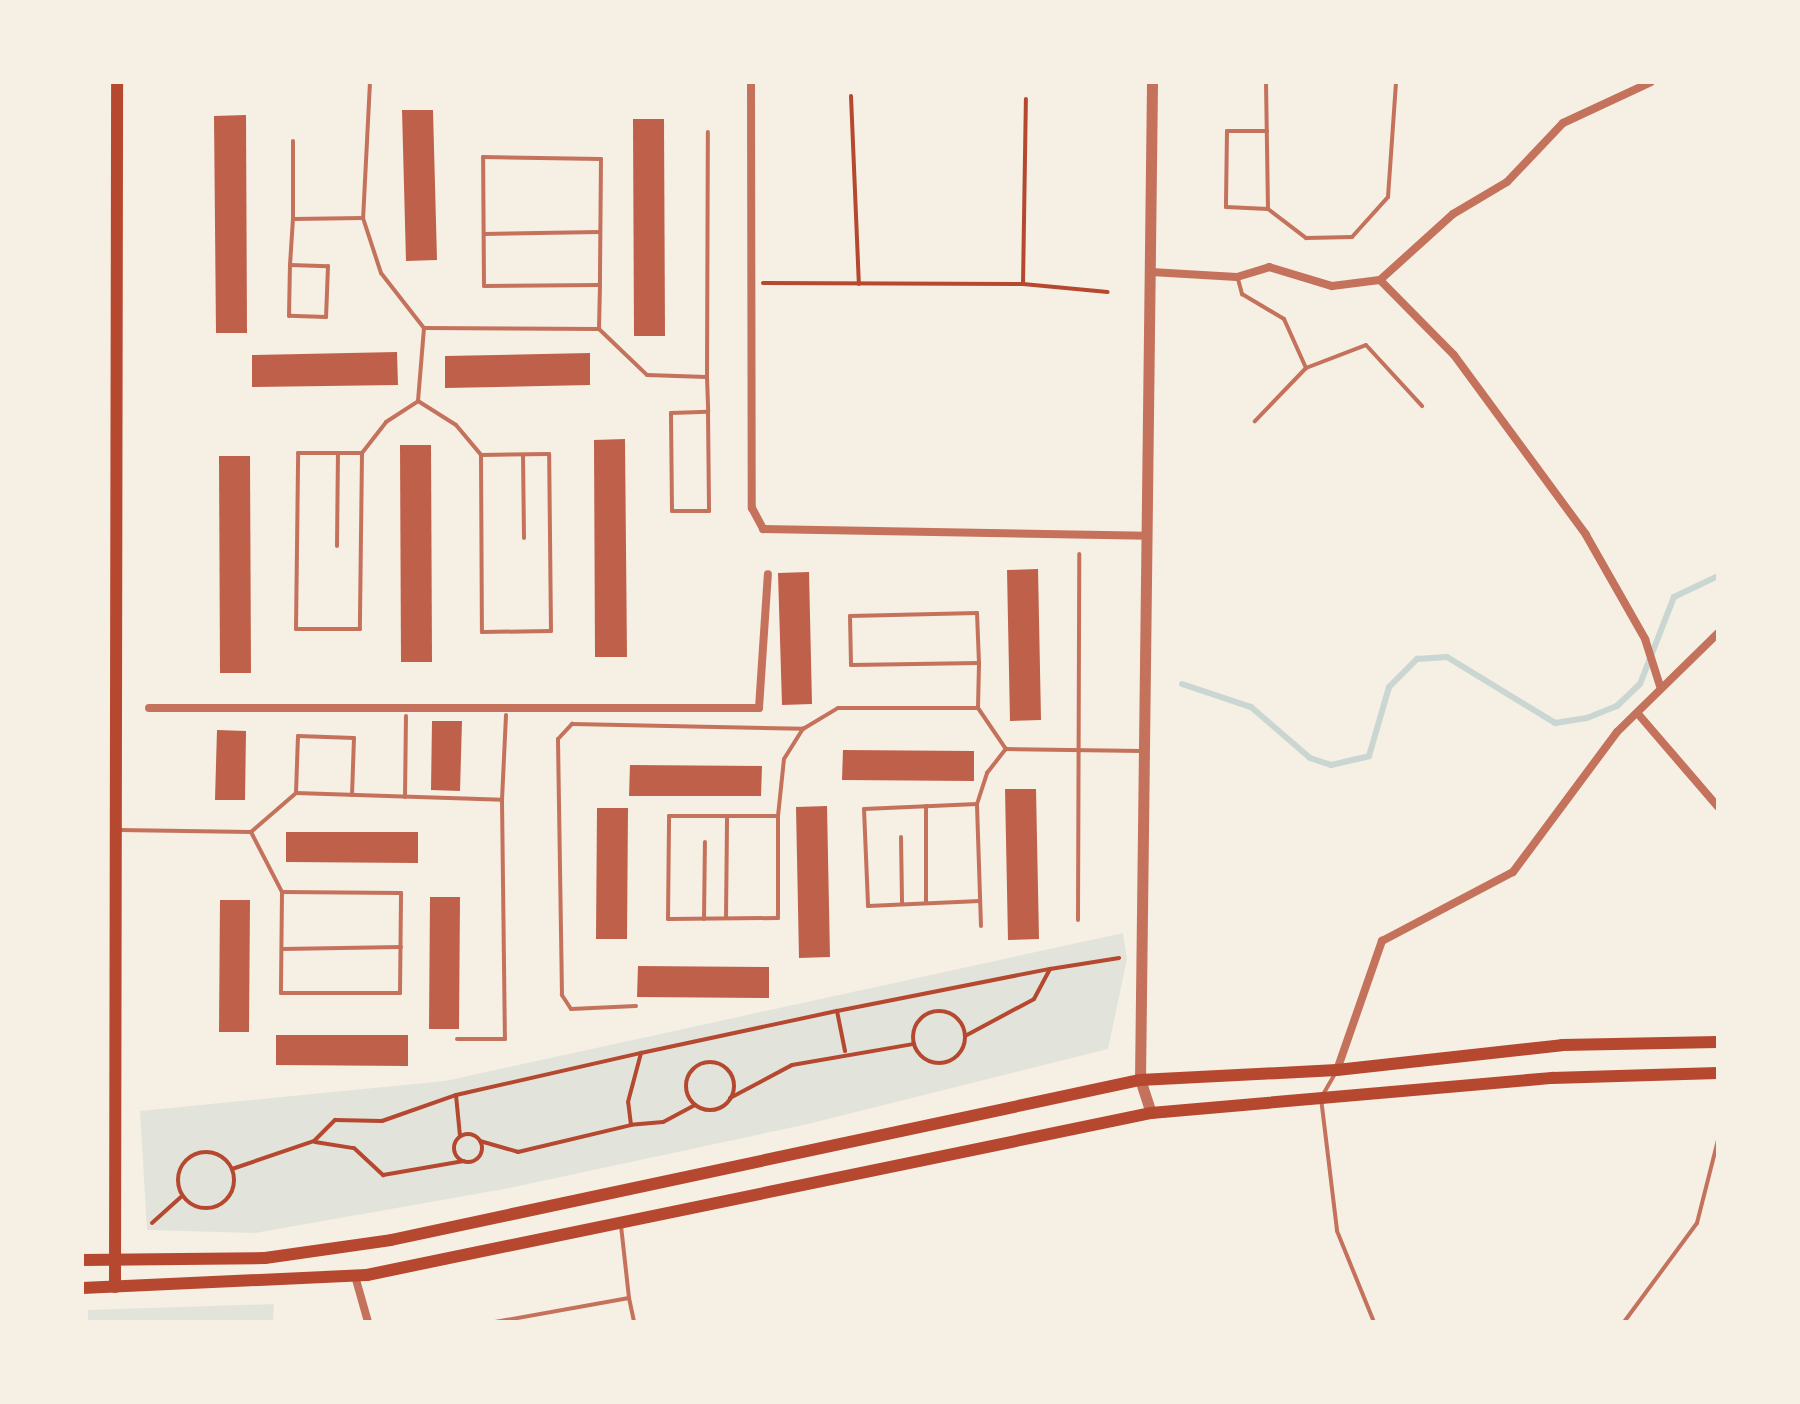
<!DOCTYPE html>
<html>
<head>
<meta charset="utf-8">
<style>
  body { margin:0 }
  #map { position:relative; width:1800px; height:1404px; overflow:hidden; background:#f6efe4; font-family:"Fira Sans",sans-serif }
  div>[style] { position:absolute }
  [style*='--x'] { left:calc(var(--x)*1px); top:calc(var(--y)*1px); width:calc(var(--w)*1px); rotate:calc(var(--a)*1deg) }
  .green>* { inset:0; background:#e2e4dc }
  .stream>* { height:6px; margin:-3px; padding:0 3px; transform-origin:3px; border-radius:3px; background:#c9d6d2 }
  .building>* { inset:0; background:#bf614a }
  .path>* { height:4px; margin:-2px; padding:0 2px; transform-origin:2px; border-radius:2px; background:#b5482f }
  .path>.ring { margin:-2px; padding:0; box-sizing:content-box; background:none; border:4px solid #b5482f; border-radius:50% }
  .service>* { height:4px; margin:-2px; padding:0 2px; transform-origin:2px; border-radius:2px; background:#c5725c }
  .minor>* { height:8px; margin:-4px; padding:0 4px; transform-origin:4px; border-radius:4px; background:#c5725c }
  .tertiary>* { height:11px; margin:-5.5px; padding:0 5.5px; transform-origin:5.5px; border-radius:5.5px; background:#c5725c }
  .secondary>* { height:12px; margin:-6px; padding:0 6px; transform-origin:6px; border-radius:6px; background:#b5482f }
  span { translate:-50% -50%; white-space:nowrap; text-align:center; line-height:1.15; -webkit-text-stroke:6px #f6efe4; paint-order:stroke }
  .frame { position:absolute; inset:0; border:84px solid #f6efe4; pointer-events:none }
</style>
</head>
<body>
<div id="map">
  <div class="green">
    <i style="clip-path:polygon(1123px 933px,1127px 959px,1108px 1049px,808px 1124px,504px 1189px,255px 1233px,147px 1230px,140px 1111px,445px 1081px)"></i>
    <i style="clip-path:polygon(274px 1304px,273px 1322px,88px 1322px,88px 1310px)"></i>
  </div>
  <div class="stream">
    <i style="--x:1182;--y:684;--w:73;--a:18.4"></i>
    <i style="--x:1251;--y:707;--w:78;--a:40.8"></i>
    <i style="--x:1310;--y:758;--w:22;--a:18"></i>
    <i style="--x:1331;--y:765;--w:39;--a:-13"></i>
    <i style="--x:1369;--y:756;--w:72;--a:-73.8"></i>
    <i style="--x:1389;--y:687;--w:40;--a:-45"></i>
    <i style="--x:1417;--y:659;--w:30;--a:-4"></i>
    <i style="--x:1447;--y:657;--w:127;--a:31.4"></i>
    <i style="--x:1555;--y:723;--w:32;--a:-9"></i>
    <i style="--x:1587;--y:718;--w:32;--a:-22"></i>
    <i style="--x:1617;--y:706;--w:32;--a:-44"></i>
    <i style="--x:1640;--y:684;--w:93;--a:-68.7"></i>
    <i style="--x:1674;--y:597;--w:49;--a:-25.5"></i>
  </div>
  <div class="building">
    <i style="clip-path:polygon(402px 110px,433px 110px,437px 260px,406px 261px)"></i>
    <i style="clip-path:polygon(246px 115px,247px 333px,216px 333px,214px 116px)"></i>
    <i style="clip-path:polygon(633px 119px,664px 119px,665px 336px,634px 336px)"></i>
    <i style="clip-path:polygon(397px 352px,398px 385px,252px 387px,252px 355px)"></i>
    <i style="clip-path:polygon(590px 353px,590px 385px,445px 388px,445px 356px)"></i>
    <i style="clip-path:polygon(625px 439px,627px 657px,595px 657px,594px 440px)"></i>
    <i style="clip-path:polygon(400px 445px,431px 445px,432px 662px,401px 662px)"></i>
    <i style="clip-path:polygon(219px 456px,250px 456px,251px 673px,220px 673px)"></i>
    <i style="clip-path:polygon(1038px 569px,1041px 720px,1010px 721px,1007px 570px)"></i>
    <i style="clip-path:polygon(809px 572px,812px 704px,782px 705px,778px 573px)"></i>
    <i style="clip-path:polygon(432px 721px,462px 721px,460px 791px,431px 790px)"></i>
    <i style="clip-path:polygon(217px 730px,246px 731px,245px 800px,215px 800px)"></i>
    <i style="clip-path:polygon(843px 750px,974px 751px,974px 781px,842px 780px)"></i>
    <i style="clip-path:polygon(630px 765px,762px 766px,761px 796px,629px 796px)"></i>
    <i style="clip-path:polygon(1005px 789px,1036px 789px,1039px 939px,1008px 940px)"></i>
    <i style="clip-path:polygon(827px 806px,830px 957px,799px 958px,796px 807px)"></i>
    <i style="clip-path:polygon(597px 808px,628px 808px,627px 939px,596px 939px)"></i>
    <i style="clip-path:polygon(286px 832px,418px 832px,418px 863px,286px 862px)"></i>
    <i style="clip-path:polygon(430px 897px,460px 897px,459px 1029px,429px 1029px)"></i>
    <i style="clip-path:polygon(220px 900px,250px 900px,249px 1032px,219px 1032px)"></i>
    <i style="clip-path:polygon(638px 966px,769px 967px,769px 998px,637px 997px)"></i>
    <i style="clip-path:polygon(276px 1035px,408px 1035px,408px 1066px,276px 1065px)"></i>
  </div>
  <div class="path">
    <i style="--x:851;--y:96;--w:188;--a:87.6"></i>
    <i style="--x:763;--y:283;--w:260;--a:0.2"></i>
    <i style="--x:1023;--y:284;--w:185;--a:-89.1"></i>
    <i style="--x:1023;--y:284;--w:85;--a:5.4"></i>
    <i class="ring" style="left:913px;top:1011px;width:48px;height:48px"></i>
    <i style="--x:965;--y:1036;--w:78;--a:-28.2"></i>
    <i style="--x:1034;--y:999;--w:34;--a:-62"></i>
    <i style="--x:1050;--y:969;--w:70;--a:-9.1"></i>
    <i style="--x:845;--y:1051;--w:41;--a:-101.3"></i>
    <i style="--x:837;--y:1011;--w:217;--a:-11.2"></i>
    <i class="ring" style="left:686px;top:1062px;width:44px;height:44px"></i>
    <i style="--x:730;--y:1098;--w:70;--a:-28"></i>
    <i style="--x:792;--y:1065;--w:124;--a:-9.8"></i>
    <i style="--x:695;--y:1105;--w:36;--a:152"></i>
    <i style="--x:663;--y:1122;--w:32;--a:175"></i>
    <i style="--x:631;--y:1125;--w:23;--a:-97"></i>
    <i style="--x:628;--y:1102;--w:51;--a:-75.1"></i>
    <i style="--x:641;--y:1053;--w:200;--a:-12.1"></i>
    <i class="ring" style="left:454px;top:1134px;width:24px;height:24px"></i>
    <i style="--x:460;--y:1136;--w:41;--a:-95.6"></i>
    <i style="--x:456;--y:1095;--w:190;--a:-12.8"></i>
    <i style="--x:480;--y:1141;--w:40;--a:16"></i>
    <i style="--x:518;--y:1152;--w:116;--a:-13.4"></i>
    <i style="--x:315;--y:1142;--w:39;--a:9"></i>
    <i style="--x:354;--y:1148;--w:40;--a:43"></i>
    <i style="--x:383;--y:1175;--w:82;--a:-9.8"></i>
    <i class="ring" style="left:178px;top:1152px;width:52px;height:52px"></i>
    <i style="--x:232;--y:1169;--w:87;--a:-18.9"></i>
    <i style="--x:314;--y:1141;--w:30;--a:-45"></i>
    <i style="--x:335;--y:1120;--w:47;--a:1.2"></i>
    <i style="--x:382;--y:1121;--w:78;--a:-19.4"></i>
    <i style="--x:152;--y:1223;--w:40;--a:-42"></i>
  </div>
  <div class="service">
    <i style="--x:370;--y:82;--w:136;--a:92.9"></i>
    <i style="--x:363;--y:218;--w:58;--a:71.9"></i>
    <i style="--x:381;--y:273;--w:70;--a:52"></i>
    <i style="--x:424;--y:328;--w:175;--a:0.3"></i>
    <i style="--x:599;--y:329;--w:44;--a:-88.7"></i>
    <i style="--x:1266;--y:82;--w:127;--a:89.1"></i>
    <i style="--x:1268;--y:209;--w:48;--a:37.3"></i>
    <i style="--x:1306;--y:238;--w:46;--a:-1.2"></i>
    <i style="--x:1352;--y:237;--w:54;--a:-48"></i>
    <i style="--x:1388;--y:197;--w:115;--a:-86"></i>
    <i style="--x:1267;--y:131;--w:40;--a:180"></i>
    <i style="--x:1227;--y:131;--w:76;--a:90.8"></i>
    <i style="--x:1226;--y:207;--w:42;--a:2.7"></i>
    <i style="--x:293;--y:141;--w:78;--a:90"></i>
    <i style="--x:293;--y:219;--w:70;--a:-0.8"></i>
    <i style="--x:483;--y:157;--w:118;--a:1"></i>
    <i style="--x:601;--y:159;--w:126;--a:90.5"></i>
    <i style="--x:600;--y:285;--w:116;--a:179.5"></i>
    <i style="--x:484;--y:286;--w:129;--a:-90.4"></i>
    <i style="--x:484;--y:234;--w:116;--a:-1"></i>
    <i style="--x:290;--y:265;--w:38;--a:2"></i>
    <i style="--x:328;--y:266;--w:51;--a:92.2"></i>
    <i style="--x:326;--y:317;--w:37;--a:-178"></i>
    <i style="--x:289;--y:316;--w:51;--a:-88.9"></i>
    <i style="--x:290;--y:265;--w:46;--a:-86.3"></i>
    <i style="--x:1238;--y:279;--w:16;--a:75"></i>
    <i style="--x:1242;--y:294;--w:49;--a:30.8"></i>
    <i style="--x:1284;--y:319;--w:54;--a:65.8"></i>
    <i style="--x:1306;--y:368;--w:74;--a:133.9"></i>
    <i style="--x:599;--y:329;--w:66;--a:43.8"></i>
    <i style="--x:647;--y:375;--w:60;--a:1.9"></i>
    <i style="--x:707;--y:377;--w:245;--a:-89.8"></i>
    <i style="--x:1306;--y:368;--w:64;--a:-21"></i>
    <i style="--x:1366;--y:345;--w:83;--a:47.4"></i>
    <i style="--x:707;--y:377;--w:35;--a:88"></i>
    <i style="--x:708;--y:412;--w:99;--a:89.4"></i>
    <i style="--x:709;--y:511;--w:37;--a:180"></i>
    <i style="--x:672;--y:511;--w:98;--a:-90.6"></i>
    <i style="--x:671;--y:413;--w:37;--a:-2"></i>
    <i style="--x:418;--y:401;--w:45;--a:32.3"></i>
    <i style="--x:456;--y:425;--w:39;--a:50"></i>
    <i style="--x:481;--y:455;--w:177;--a:89.7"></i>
    <i style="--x:482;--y:632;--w:69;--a:-0.8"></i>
    <i style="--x:551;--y:631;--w:177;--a:-90.6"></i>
    <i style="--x:549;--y:454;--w:68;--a:179.2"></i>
    <i style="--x:362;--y:453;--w:176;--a:90.7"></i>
    <i style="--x:360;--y:629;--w:64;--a:180"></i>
    <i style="--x:296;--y:629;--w:176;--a:-89.3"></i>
    <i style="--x:298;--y:453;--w:64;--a:0"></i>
    <i style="--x:362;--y:453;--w:39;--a:-52"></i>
    <i style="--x:386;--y:422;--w:38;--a:-33"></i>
    <i style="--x:418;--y:401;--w:73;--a:-85.3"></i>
    <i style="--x:523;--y:455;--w:83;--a:89.3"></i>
    <i style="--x:337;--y:546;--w:93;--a:-89.4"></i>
    <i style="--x:978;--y:708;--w:45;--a:-88.7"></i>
    <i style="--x:979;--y:663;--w:50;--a:-92.3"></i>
    <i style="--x:977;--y:613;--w:127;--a:178.6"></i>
    <i style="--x:850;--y:616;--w:49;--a:88.8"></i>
    <i style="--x:851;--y:665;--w:128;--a:-0.9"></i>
    <i style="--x:296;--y:793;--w:57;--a:-88"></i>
    <i style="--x:298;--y:736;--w:56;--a:2"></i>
    <i style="--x:354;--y:738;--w:57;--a:92"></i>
    <i style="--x:405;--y:797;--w:81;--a:-89.3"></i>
    <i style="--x:502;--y:800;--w:85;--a:-87.3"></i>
    <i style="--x:977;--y:804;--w:113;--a:177.5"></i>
    <i style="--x:864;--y:809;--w:97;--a:87.6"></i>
    <i style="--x:868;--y:906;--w:112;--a:-2.6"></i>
    <i style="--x:926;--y:806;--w:97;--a:90"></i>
    <i style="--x:778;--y:816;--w:102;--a:90"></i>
    <i style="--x:778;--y:918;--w:110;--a:179.5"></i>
    <i style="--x:668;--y:919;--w:103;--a:-89.4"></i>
    <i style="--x:669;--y:816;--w:109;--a:0"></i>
    <i style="--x:778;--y:816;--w:57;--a:-84"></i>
    <i style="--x:784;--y:759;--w:36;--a:-58"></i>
    <i style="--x:119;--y:830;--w:132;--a:0.9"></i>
    <i style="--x:251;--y:832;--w:68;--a:62.7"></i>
    <i style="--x:282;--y:892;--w:101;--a:90.6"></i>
    <i style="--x:281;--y:993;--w:119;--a:0"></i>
    <i style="--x:400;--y:993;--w:100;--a:-89.4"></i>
    <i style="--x:401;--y:893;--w:119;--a:-179.5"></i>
    <i style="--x:251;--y:832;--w:60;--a:-40.9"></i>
    <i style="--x:296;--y:793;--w:206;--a:1.9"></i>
    <i style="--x:502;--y:800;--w:239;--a:89.3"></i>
    <i style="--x:505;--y:1039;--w:48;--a:180"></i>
    <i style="--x:901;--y:837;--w:67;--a:89.1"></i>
    <i style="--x:726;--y:918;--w:101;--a:-89.4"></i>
    <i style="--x:704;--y:919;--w:77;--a:-89.3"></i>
    <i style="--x:1078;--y:920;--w:366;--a:-89.8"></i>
    <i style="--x:981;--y:926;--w:122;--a:-91.9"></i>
    <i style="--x:977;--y:804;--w:33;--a:-72"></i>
    <i style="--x:987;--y:773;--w:31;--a:-52"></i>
    <i style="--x:282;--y:949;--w:119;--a:-1"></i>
    <i style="--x:636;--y:1006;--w:65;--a:177.4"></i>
    <i style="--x:571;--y:1009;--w:17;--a:-123"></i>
    <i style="--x:562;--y:995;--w:256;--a:-90.9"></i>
    <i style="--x:558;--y:739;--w:21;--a:-47"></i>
    <i style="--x:572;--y:724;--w:231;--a:1.2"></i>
    <i style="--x:803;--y:729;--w:41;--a:-31"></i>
    <i style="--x:838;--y:708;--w:140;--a:0"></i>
    <i style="--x:978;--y:708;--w:50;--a:55.7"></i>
    <i style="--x:1006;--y:749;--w:136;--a:0.8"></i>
    <i style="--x:1336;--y:1072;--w:30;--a:120"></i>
    <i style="--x:1321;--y:1098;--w:134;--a:83.1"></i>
    <i style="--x:1337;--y:1231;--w:98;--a:67.9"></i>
    <i style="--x:629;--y:1298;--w:25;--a:78"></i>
    <i style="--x:495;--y:1322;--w:136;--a:-10.2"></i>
    <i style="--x:629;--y:1298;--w:73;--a:-96.3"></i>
    <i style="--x:1624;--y:1322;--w:123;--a:-53.6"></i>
    <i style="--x:1697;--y:1223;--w:86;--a:-75.8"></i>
  </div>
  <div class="minor">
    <i style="--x:751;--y:82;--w:426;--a:89.9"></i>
    <i style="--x:752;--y:508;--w:24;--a:62"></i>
    <i style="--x:763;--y:529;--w:384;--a:1"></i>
    <i style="--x:1151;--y:272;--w:86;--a:3.3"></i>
    <i style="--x:1237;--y:277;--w:34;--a:-17"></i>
    <i style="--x:1269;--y:267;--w:66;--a:16.8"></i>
    <i style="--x:1332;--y:286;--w:48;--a:-7.1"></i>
    <i style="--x:1380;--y:280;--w:98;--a:-42.1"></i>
    <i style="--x:1453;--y:214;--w:63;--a:-30.7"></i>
    <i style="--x:1507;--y:182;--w:81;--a:-46.5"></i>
    <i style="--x:1563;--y:123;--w:97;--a:-25"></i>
    <i style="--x:1380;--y:280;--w:105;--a:45.4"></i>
    <i style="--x:1454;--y:355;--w:223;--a:53.7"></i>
    <i style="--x:1586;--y:535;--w:120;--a:60.4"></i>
    <i style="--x:1645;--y:639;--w:52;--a:72.3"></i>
    <i style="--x:149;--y:708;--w:610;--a:0"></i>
    <i style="--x:759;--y:708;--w:134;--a:-86.2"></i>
    <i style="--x:1639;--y:715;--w:121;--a:49.3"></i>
    <i style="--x:1337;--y:1070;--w:137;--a:-70.8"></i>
    <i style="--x:1382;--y:941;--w:148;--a:-27.8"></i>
    <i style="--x:1513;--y:872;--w:174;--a:-53.4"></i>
    <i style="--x:1617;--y:732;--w:141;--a:-44.4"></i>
    <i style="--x:355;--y:1276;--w:48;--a:74.2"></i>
  </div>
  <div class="tertiary">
    <i style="--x:1151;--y:1113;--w:35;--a:-108"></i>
    <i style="--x:1140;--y:1080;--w:998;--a:-89.31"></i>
  </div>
  <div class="secondary">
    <i style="--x:82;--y:1260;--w:183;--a:-0.6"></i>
    <i style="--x:265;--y:1258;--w:127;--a:-8.1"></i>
    <i style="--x:391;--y:1240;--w:766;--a:-12.06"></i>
    <i style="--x:1140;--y:1080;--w:197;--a:-2.9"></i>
    <i style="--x:1337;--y:1070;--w:226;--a:-6.3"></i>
    <i style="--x:1562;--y:1045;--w:156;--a:-1.1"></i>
    <i style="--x:115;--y:1287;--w:1205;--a:-89.9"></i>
    <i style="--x:82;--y:1288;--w:285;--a:-2.6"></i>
    <i style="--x:367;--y:1275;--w:801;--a:-11.67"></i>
    <i style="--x:1151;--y:1113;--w:403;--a:-5"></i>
    <i style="--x:1552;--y:1078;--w:166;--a:-1.7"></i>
  </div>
  <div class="frame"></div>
</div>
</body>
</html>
